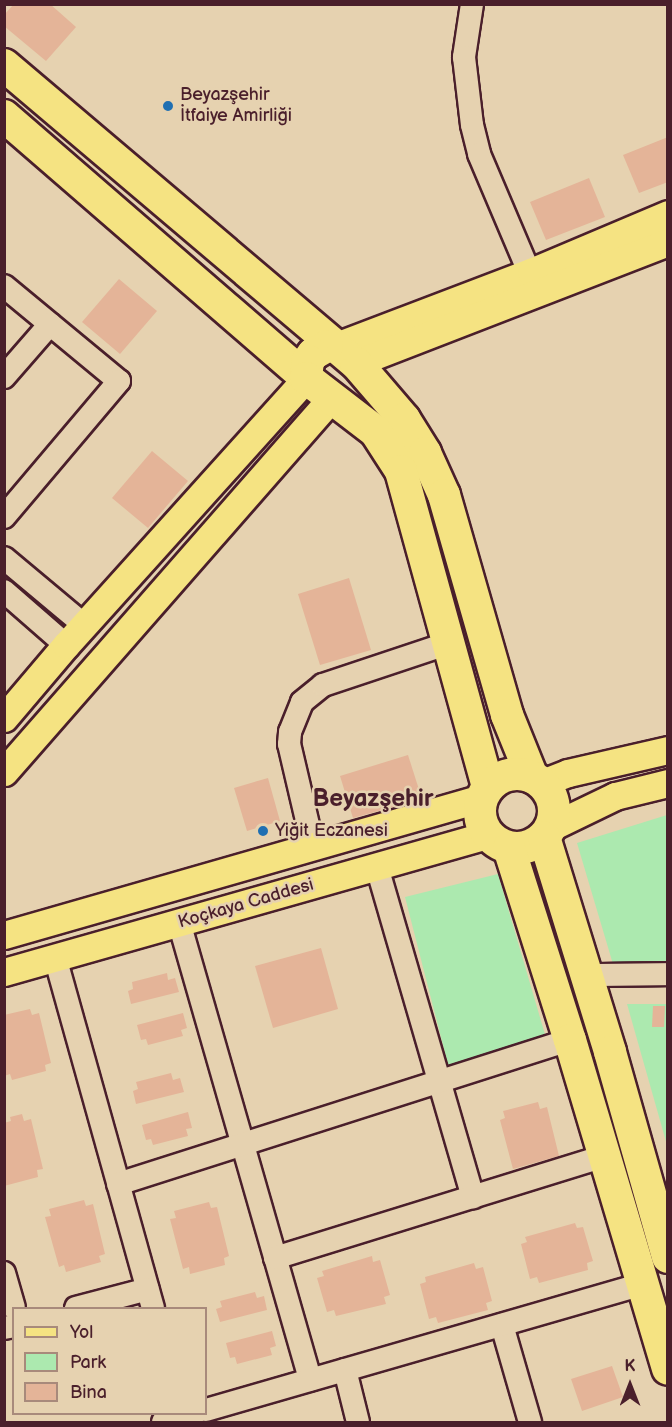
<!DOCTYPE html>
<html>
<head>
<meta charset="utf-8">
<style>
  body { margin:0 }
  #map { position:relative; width:672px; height:1427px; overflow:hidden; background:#e6d2b0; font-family:"Balsamiq Sans",sans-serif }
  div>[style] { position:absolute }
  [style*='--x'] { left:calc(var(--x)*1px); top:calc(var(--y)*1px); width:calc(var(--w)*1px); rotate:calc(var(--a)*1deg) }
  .green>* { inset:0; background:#ace9af }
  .building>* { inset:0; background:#e4b498 }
  .roads { filter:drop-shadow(2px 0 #4a1f2b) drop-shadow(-2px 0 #4a1f2b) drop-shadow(0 2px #4a1f2b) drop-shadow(0 -2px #4a1f2b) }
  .minor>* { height:22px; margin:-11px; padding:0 11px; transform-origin:11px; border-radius:11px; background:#e6d2b0 }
  .major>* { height:27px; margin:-13.5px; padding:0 13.5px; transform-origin:13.5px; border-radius:13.5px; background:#f5e382 }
  .highway>* { height:32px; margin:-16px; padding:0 16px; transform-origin:16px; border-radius:16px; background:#f5e382 }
  .highway>.ring { margin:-16px; padding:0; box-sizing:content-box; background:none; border:32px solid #f5e382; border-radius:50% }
  .dots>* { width:16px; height:16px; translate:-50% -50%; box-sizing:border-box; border:3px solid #e6d2b0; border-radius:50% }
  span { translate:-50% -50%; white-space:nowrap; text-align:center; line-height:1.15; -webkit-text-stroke:5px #e6d2b0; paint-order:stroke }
  .poi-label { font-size:18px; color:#4a1f2b }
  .left { translate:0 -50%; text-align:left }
  .street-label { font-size:18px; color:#4a1f2b }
  .district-label { font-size:24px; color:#4a1f2b; font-weight:700 }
  .frame { position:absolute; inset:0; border:6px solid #4a1f2b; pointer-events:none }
  .legend { position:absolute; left:12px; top:1307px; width:195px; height:108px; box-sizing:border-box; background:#e6d2b0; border:2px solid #a88a7b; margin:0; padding:8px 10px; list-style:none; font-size:18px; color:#4a1f2b }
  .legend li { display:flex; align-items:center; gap:12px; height:30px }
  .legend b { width:30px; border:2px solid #a88a7b }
  .north { position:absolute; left:600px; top:1355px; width:60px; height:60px; -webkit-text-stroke:4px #e6d2b0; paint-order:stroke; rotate:0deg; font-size:16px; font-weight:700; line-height:24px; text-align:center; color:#4a1f2b }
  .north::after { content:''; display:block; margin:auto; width:21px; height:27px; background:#4a1f2b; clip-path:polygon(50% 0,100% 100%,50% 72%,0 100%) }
</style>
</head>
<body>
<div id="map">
  <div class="green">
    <i style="clip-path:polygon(667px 815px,667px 981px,618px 981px,577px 843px)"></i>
    <i style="clip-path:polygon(498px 874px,551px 1055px,453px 1084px,405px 897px)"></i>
    <i style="clip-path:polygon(627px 1004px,667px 1004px,667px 1145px)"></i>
  </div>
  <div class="building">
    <i style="clip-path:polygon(14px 4px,50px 4px,76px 27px,46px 61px,4px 26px,4px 15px)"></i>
    <i style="clip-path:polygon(668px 137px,668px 182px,639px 193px,623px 155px)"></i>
    <i style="clip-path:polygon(589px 178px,605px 217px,546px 240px,530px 202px)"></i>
    <i style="clip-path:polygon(119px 279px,157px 311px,120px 354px,82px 322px)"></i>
    <i style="clip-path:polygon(152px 451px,188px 481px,148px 528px,112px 498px)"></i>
    <i style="clip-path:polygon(349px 578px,371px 650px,320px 665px,298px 594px)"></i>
    <i style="clip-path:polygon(408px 755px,422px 799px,353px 818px,340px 776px)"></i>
    <i style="clip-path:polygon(268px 778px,280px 821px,247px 831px,234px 788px)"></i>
    <i style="clip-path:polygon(321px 948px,338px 1009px,273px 1028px,255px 966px)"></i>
    <i style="clip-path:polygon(167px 973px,168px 980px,175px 978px,179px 992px,131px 1004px,128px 991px,133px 989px,132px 982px)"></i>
    <i style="clip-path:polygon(653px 1006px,665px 1006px,664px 1027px,652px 1027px)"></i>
    <i style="clip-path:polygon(30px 1009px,32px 1015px,39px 1013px,51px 1063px,45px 1065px,46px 1071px,12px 1080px,10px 1074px,4px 1076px,4px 1015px)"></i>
    <i style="clip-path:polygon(183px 1013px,187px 1028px,181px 1030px,183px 1036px,148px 1045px,146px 1039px,141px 1040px,137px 1025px)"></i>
    <i style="clip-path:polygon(171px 1073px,173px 1080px,180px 1078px,184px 1092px,136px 1104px,133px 1091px,138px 1089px,136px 1082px)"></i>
    <i style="clip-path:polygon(538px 1102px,540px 1109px,547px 1107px,559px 1156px,513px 1169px,500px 1120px,505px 1118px,503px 1111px)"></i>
    <i style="clip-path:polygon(188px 1112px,192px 1128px,186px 1129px,188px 1136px,153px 1145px,151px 1139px,146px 1140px,142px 1125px)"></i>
    <i style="clip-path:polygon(22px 1114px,24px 1121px,31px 1119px,43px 1169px,37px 1170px,38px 1177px,4px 1186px,4px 1123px,11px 1121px,10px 1117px)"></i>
    <i style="clip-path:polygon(84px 1200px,86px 1206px,93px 1204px,105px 1254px,99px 1256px,101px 1262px,66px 1272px,64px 1265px,59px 1267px,45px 1217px,51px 1216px,49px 1209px)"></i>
    <i style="clip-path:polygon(209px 1202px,211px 1208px,217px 1207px,229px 1256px,224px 1258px,225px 1265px,190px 1274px,189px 1267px,183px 1269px,170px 1219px,176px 1218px,174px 1211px)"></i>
    <i style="clip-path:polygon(575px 1223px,577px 1228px,583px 1227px,593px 1261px,587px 1263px,588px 1270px,539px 1283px,537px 1277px,530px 1279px,521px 1244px,527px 1242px,525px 1237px)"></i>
    <i style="clip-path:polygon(372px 1256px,373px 1262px,380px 1260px,390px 1295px,384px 1297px,386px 1304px,336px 1316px,334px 1310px,327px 1312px,317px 1278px,324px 1276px,322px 1271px)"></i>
    <i style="clip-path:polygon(474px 1263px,476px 1269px,483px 1267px,492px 1301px,486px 1303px,488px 1310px,438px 1323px,436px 1317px,429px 1319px,420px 1284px,426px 1282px,425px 1277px)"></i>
    <i style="clip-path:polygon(255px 1292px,257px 1298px,264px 1296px,267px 1310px,220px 1322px,216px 1309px,222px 1307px,220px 1301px)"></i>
    <i style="clip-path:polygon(272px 1331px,276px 1346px,270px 1348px,272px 1355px,237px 1364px,235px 1357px,230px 1358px,226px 1343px)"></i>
    <i style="clip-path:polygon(612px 1366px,623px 1397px,582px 1411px,571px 1379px)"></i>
  </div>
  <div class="roads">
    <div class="minor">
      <i style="--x:472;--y:4;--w:54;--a:98.6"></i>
      <i style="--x:464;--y:57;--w:68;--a:83.3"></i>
      <i style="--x:472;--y:125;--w:30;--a:76"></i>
      <i style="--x:479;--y:154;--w:146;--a:67"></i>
      <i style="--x:4;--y:286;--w:149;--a:39.6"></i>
      <i style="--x:119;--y:381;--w:178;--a:130.2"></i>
      <i style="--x:4;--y:377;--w:70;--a:-49"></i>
      <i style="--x:4;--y:558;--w:104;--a:39.9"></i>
      <i style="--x:4;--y:591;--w:82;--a:41.1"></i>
      <i style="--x:313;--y:846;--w:105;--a:-103.2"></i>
      <i style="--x:289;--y:744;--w:12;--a:-85"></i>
      <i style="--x:290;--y:732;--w:32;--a:-68"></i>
      <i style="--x:302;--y:702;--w:27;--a:-39"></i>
      <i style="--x:323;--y:685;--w:133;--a:-18.4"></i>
      <i style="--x:377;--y:867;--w:344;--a:73.8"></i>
      <i style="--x:179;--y:922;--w:476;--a:74"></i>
      <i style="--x:55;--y:957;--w:364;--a:74.4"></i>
      <i style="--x:587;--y:975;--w:81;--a:-0.7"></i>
      <i style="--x:118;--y:1184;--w:474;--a:-17.7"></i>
      <i style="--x:275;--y:1258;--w:345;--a:-17.2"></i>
      <i style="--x:4;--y:1273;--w:36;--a:74"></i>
      <i style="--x:76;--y:1308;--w:74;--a:-14.8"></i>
      <i style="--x:502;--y:1325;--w:101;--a:73.9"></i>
      <i style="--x:4;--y:1328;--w:10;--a:-11"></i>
      <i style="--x:345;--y:1370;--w:54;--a:76"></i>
      <i style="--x:206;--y:1410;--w:455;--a:-16.1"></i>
      <i style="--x:163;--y:1422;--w:32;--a:-14"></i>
    </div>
    <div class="major">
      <i style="--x:336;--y:346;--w:209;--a:-20.8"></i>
      <i style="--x:531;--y:272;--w:149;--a:-22.9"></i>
      <i style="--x:356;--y:363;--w:335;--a:-21.2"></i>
      <i style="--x:4;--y:718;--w:96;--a:-49.7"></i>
      <i style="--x:66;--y:645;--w:359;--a:-48"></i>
      <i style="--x:4;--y:772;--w:495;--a:-48.8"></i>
      <i style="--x:542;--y:783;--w:28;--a:-21"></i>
      <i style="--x:568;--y:773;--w:103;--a:-13"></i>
      <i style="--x:551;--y:827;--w:71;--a:-25.8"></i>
      <i style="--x:615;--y:796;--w:55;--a:-13.8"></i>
      <i style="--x:4;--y:935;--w:496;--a:-16"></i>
      <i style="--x:4;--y:972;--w:502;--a:-15.84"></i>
    </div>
    <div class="highway">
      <i style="--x:4;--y:65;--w:461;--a:40.3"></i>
      <i style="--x:356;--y:363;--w:74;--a:49.4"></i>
      <i style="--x:404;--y:419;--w:40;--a:58"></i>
      <i style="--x:425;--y:453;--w:46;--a:65.7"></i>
      <i style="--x:444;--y:495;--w:229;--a:74"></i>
      <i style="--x:507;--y:715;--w:67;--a:68"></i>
      <i style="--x:4;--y:116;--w:400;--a:40.9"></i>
      <i style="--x:336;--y:346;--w:9;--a:180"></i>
      <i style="--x:327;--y:346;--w:16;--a:150"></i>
      <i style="--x:313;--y:354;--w:9;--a:126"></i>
      <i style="--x:308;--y:361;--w:17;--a:97"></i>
      <i style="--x:306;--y:378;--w:88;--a:37.6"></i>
      <i style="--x:376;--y:432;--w:46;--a:57.3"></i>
      <i style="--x:401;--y:471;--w:328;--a:74.6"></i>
      <i class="ring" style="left:480px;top:774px;width:42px;height:42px"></i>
      <i style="--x:544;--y:837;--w:225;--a:72.9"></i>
      <i style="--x:610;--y:1052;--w:213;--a:74.2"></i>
      <i style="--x:509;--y:848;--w:201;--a:72.4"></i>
      <i style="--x:570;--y:1040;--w:343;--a:73.4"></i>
    </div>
  </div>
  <div class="dots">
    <i style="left:168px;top:106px;background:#1f6fb2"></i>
    <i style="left:263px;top:831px;background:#1f6fb2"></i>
  </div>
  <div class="poi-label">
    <span class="left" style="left:180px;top:106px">Beyazşehir<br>İtfaiye Amirliği</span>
    <span class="left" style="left:275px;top:831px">Yiğit Eczanesi</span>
  </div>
  <div class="street-label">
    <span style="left:246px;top:904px;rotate:-16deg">Koçkaya Caddesi</span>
  </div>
  <div class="district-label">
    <span style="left:373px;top:799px">Beyazşehir</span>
  </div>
  <div class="frame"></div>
  <ul class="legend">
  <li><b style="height:8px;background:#f5e382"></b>Yol</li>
  <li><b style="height:16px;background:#ace9af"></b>Park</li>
  <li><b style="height:16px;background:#e4b498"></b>Bina</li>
  </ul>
  <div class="north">K</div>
</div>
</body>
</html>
